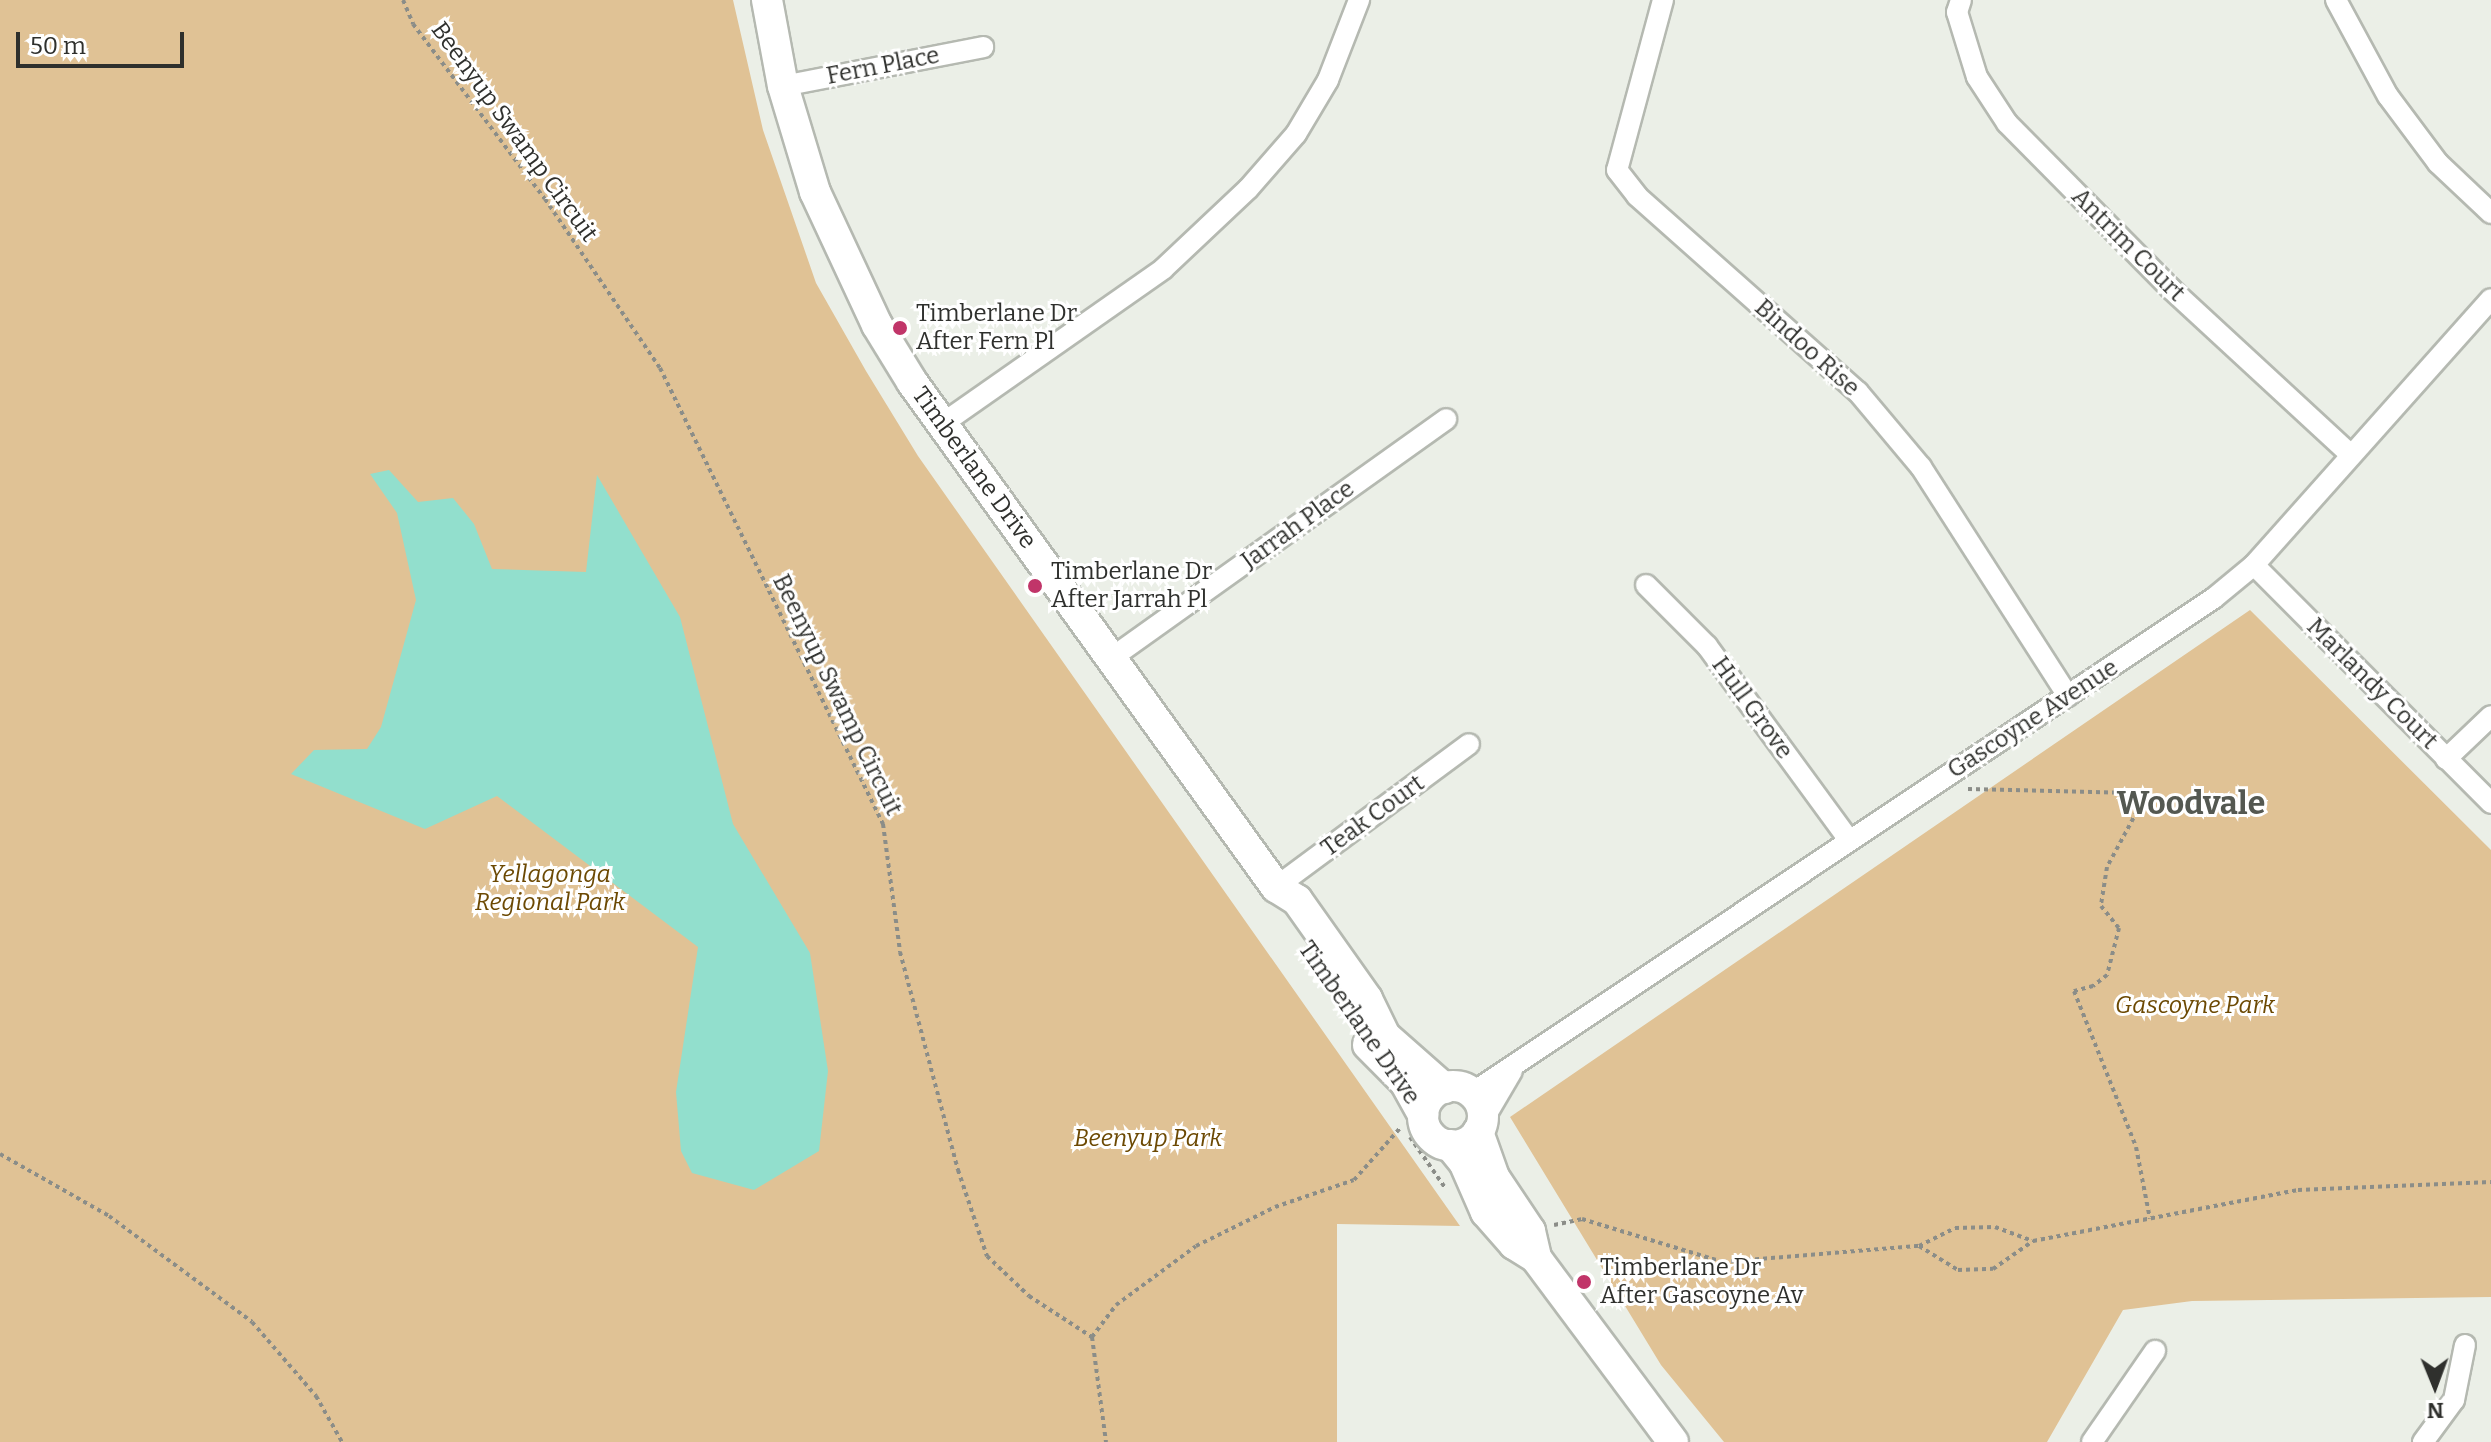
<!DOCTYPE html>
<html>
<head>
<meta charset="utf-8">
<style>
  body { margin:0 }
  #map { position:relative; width:2491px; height:1442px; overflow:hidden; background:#ebefe7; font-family:Bitter,serif }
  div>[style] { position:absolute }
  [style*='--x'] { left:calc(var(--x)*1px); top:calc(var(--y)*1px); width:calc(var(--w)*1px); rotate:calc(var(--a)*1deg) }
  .green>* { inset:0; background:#e0c295 }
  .water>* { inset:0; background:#92dfcd }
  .path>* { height:4px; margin-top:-2px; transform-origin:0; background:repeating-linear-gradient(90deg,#8b8d88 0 4px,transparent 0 8px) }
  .roads { filter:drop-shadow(2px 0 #b5b9b1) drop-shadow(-2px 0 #b5b9b1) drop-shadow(0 2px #b5b9b1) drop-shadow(0 -2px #b5b9b1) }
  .street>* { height:20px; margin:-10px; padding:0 10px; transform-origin:10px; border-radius:10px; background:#fff }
  .secondary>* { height:30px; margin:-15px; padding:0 15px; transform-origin:15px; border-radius:15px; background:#fff }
  .secondary>.ring { margin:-15px; padding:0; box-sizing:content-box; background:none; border:30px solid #fff; border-radius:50% }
  .dots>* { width:22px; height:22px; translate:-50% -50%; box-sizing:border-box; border:4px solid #fff; border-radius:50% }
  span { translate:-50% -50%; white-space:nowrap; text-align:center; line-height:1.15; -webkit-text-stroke:6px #fff; paint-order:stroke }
  .street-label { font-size:24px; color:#2f302d }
  .poi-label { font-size:24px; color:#2f302d }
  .left { translate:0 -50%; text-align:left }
  .park-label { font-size:24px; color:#6c4903; font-style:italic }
  .district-label { font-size:32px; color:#545851; font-weight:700 }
  .north { position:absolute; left:2395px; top:1346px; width:80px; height:80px; -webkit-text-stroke:6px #fff; paint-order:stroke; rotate:179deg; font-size:22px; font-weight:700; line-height:32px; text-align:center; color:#2f302d }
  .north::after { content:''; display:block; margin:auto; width:28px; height:36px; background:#2f302d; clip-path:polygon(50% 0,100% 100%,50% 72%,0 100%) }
  .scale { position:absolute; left:16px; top:32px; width:168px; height:36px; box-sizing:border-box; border:4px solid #2f302d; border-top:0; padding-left:10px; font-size:24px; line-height:28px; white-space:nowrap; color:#2f302d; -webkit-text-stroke:6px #fff; paint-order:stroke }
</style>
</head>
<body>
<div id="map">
  <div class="green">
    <i style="clip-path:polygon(0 0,733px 0,763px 130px,816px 283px,866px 371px,918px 456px,1460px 1226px,1337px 1224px,1337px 1442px,0 1442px)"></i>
    <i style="clip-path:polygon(2250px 610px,2491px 850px,2491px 1297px,2192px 1301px,2123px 1310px,2047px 1442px,1724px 1442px,1661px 1365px,1510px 1117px)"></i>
  </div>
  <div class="water">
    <i style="clip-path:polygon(389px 470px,418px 502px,453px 498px,474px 524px,492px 569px,586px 572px,597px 475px,680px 617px,733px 824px,810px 953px,828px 1071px,819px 1151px,754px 1190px,692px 1173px,681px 1151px,676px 1092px,698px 947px,497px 796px,425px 829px,291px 774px,314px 750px,367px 749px,381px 727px,416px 600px,397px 513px,370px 474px)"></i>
  </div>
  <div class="path">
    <i style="--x:403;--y:0;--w:26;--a:67"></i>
    <i style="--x:413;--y:24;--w:219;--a:53"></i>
    <i style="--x:545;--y:199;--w:204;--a:55.8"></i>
    <i style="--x:660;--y:368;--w:508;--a:63.94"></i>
    <i style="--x:883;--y:824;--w:129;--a:82.4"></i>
    <i style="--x:900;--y:952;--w:226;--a:75.1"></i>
    <i style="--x:958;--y:1170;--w:91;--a:71.4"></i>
    <i style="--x:987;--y:1256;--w:58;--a:43.6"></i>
    <i style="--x:1029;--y:1296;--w:75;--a:33.1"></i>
    <i style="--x:1968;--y:789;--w:165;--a:1.4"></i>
    <i style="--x:2133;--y:793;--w:14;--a:54"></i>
    <i style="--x:2141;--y:804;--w:72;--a:118.4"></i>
    <i style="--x:2107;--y:867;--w:39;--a:99"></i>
    <i style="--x:2101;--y:906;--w:28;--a:51"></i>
    <i style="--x:2119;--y:928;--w:49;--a:104.3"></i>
    <i style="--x:2107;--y:975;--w:18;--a:142"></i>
    <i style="--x:2093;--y:986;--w:20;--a:165"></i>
    <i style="--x:2074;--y:991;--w:168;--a:68.3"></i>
    <i style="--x:2136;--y:1147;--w:73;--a:79"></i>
    <i style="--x:1410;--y:1137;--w:63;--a:55.3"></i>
    <i style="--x:0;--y:1154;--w:125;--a:29.6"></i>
    <i style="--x:109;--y:1216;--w:178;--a:36.5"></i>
    <i style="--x:252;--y:1322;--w:98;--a:49.1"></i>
    <i style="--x:316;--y:1396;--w:53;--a:60.5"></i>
    <i style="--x:1554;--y:1225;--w:29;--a:-12"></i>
    <i style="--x:1582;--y:1219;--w:147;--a:17"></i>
    <i style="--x:1723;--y:1262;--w:197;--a:-4.7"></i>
    <i style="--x:1919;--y:1246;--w:40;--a:-26.6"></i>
    <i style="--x:1955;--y:1228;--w:40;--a:-1.4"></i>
    <i style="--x:1995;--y:1227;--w:40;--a:20.2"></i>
    <i style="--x:1919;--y:1246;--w:46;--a:31.6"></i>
    <i style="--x:1958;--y:1270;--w:35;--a:-2"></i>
    <i style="--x:1993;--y:1269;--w:49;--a:-35"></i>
    <i style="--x:2033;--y:1241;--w:270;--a:-10.9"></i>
    <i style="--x:2298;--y:1190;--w:193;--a:-2.4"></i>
    <i style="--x:1092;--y:1337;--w:40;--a:-53"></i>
    <i style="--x:1116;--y:1305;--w:99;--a:-36.4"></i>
    <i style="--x:1196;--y:1246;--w:88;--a:-26.3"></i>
    <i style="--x:1275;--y:1207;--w:83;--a:-18.9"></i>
    <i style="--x:1354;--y:1180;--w:71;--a:-48.4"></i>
    <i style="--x:1092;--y:1337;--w:106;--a:82.4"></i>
  </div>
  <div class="roads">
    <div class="street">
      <i style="--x:1663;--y:0;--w:176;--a:105.1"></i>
      <i style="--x:1617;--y:170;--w:33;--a:52"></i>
      <i style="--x:1637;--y:196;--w:295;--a:41.6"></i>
      <i style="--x:1858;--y:392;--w:98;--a:50"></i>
      <i style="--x:1921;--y:467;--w:272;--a:57.3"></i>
      <i style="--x:1961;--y:0;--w:13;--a:108"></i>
      <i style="--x:1957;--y:12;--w:68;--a:72.9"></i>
      <i style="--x:1977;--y:77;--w:55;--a:56.9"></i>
      <i style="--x:2007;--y:123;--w:233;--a:45.3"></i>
      <i style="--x:2171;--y:289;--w:245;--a:42.7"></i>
      <i style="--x:2336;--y:0;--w:109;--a:61.6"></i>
      <i style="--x:2388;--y:96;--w:84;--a:53.3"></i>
      <i style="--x:2438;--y:163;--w:73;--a:43.3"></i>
      <i style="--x:783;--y:86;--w:204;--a:-11"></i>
      <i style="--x:942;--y:424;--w:270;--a:-35"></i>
      <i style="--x:1163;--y:269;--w:117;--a:-43.3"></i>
      <i style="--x:1248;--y:189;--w:73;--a:-48.9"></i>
      <i style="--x:1296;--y:134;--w:63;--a:-59.3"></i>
      <i style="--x:1328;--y:80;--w:86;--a:-68.8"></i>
      <i style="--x:2254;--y:565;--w:336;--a:45.1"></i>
      <i style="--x:1646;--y:585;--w:86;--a:45"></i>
      <i style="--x:1707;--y:646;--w:239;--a:53.8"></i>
      <i style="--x:1110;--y:659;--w:413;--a:-35.5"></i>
      <i style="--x:2446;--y:759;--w:62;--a:-43.7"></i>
      <i style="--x:1276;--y:887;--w:240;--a:-36.5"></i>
      <i style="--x:1472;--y:1093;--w:892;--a:-33.71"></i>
      <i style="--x:2214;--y:598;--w:52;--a:-39.5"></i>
      <i style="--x:2254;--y:565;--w:356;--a:-48.3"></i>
      <i style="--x:1482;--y:1122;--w:59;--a:-59.5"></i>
      <i style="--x:2092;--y:1442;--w:111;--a:-55.3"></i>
      <i style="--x:2423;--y:1442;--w:52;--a:-53.6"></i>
      <i style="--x:2454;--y:1400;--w:56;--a:-78.7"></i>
    </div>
    <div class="secondary">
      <i style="--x:767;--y:0;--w:87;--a:79.5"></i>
      <i style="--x:783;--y:86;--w:111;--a:73.2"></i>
      <i style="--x:815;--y:192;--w:147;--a:65"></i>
      <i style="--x:877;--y:325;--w:67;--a:58.4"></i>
      <i style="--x:912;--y:382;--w:623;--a:54.22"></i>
      <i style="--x:1276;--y:887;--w:25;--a:32"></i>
      <i style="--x:1297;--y:900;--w:121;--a:54.7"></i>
      <i style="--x:1367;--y:999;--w:41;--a:64.1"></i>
      <i style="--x:1385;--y:1036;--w:79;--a:41.4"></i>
      <i style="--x:1368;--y:1045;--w:52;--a:45"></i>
      <i style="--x:1405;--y:1082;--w:38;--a:61"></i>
      <i class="ring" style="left:1423px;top:1086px;width:30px;height:30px"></i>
      <i style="--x:1478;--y:1132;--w:48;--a:70.4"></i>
      <i style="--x:1494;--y:1177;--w:65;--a:56.3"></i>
      <i style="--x:1530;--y:1231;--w:28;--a:77"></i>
      <i style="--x:1450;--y:1145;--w:22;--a:51"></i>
      <i style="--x:1464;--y:1162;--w:55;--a:66.3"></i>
      <i style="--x:1486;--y:1212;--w:43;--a:48.8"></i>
      <i style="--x:1514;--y:1244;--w:26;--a:32"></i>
      <i style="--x:1536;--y:1258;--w:229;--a:53.3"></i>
    </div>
  </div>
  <div class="dots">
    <i style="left:900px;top:328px;background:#c13569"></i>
    <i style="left:1035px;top:586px;background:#c13569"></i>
    <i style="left:1584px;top:1282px;background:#c13569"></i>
  </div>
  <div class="street-label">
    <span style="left:883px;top:66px;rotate:-11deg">Fern Place</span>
    <span style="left:514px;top:132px;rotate:54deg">Beenyup Swamp Circuit</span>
    <span style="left:2128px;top:245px;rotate:45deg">Antrim Court</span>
    <span style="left:1807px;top:348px;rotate:42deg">Bindoo Rise</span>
    <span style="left:974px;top:468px;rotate:54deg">Timberlane Drive</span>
    <span style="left:1298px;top:525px;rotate:-36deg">Jarrah Place</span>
    <span style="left:2372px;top:684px;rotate:45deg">Marlandy Court</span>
    <span style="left:837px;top:695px;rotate:64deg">Beenyup Swamp Circuit</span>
    <span style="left:1752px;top:708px;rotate:54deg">Hull Grove</span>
    <span style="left:2033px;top:719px;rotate:-33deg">Gascoyne Avenue</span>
    <span style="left:1373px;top:816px;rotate:-36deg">Teak Court</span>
    <span style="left:1359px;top:1023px;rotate:55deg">Timberlane Drive</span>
  </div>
  <div class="poi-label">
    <span class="left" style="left:916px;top:328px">Timberlane Dr<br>After Fern Pl</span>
    <span class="left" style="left:1051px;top:586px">Timberlane Dr<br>After Jarrah Pl</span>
    <span class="left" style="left:1600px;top:1282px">Timberlane Dr<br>After Gascoyne Av</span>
  </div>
  <div class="park-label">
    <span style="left:550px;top:889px">Yellagonga<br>Regional Park</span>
    <span style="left:2195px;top:1006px">Gascoyne Park</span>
    <span style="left:1148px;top:1139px">Beenyup Park</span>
  </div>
  <div class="district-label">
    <span style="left:2191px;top:803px">Woodvale</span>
  </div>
  <div class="north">N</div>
  <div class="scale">50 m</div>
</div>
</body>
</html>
